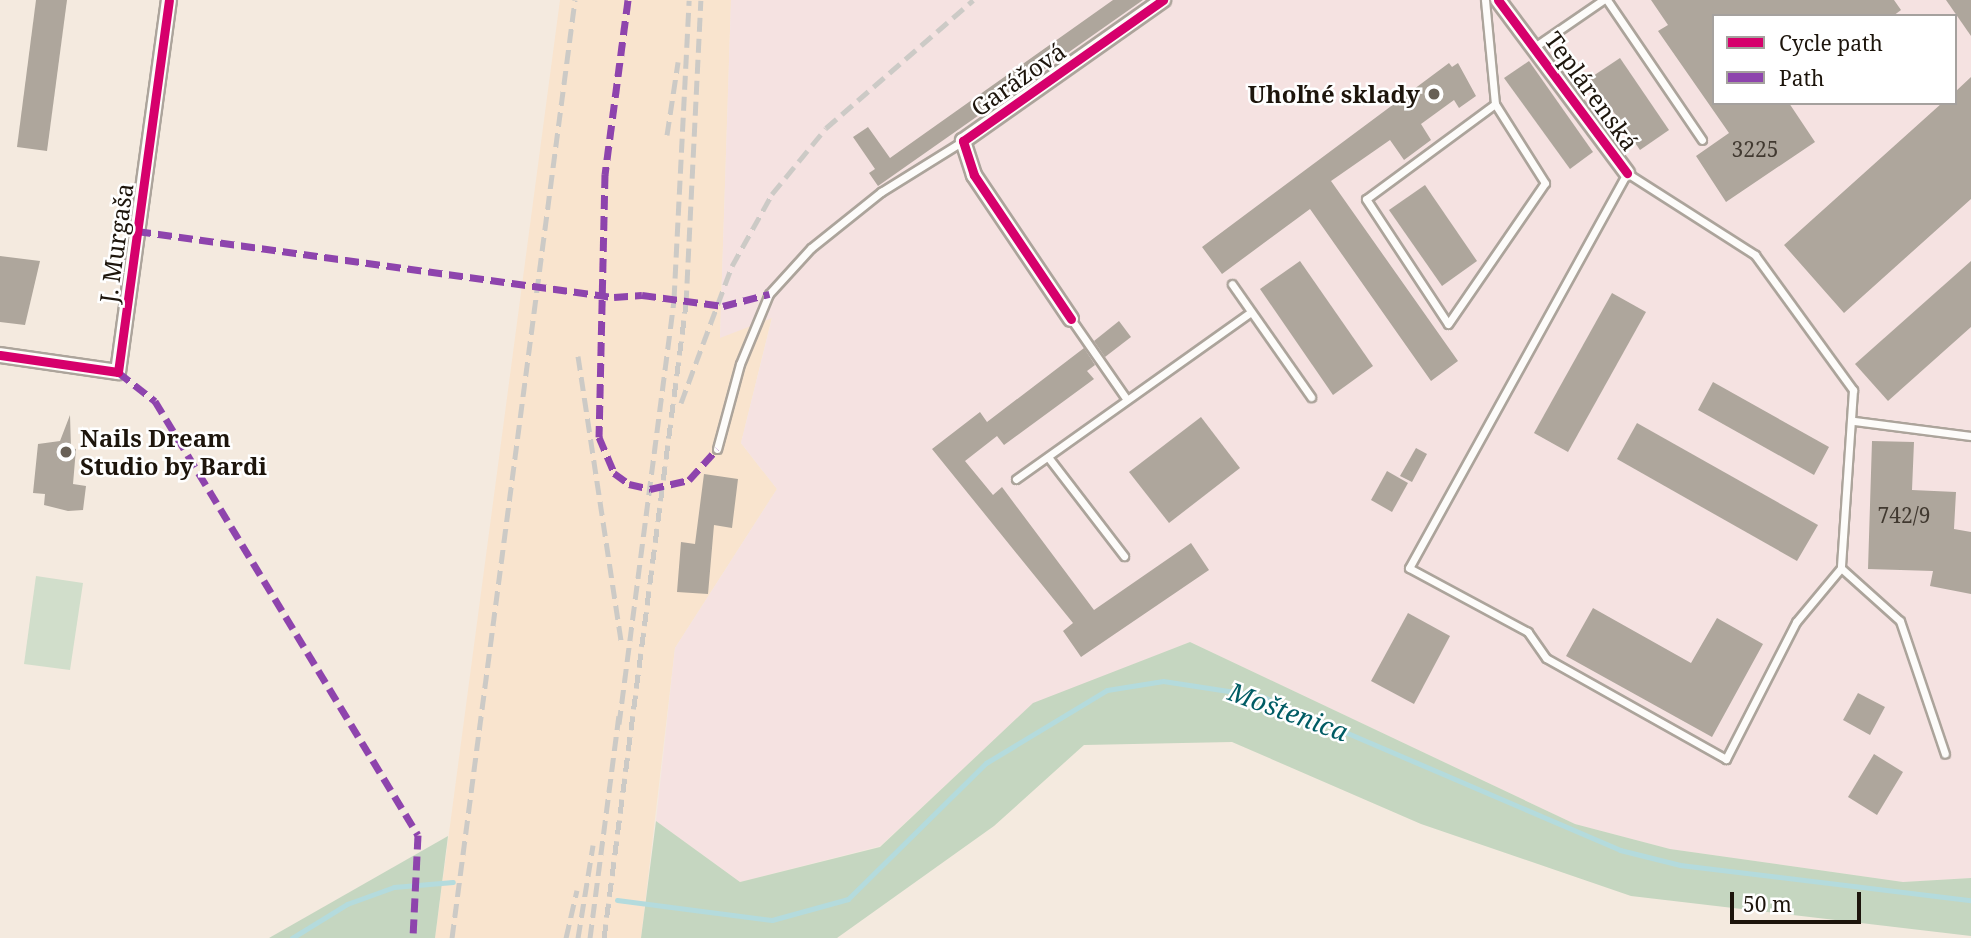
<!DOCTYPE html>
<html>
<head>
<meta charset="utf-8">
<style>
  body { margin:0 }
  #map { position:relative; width:1971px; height:938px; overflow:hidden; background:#f4eadf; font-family:"Noto Serif",serif }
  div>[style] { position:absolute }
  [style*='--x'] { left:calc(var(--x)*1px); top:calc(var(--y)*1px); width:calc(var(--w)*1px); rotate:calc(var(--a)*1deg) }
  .built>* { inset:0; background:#f9e4ce }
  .industrial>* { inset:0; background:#f5e2e1 }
  .green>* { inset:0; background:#d1decb }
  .forest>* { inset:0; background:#c5d6c0 }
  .stream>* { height:5px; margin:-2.5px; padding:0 2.5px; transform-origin:2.5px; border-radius:2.5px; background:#b4dbdd }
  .building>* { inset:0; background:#aea69c }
  .roads { filter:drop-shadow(2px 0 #aca49b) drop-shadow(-2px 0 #aca49b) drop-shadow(0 2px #aca49b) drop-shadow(0 -2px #aca49b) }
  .lane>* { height:7px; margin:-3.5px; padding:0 3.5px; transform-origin:3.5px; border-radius:3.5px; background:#fdfcfa }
  .street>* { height:14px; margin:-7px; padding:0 7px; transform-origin:7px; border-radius:7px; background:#fdfcfa }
  .rail>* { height:5px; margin-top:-2.5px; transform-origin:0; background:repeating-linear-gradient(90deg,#cccac6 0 14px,transparent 0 21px) }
  .quiet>* { height:7px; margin-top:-3.5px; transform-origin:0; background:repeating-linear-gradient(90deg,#8e44ad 0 14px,transparent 0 21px) }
  .cycleway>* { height:9px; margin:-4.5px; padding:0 4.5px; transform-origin:4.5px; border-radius:4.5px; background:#d6006c }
  .dots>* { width:19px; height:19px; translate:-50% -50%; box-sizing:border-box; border:4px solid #fff; border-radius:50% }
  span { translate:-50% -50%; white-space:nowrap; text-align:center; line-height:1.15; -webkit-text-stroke:5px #fff; paint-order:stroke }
  .number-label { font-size:21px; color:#413930 }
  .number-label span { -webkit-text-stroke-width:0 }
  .street-label { font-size:24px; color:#1d150c }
  .poi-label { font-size:24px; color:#1d150c; font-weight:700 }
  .right { translate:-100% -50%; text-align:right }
  .left { translate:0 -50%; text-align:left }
  .water-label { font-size:26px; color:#005c64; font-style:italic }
  .legend { position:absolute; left:1712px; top:14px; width:245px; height:91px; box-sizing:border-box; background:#fff; border:2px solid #a5a19e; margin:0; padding:9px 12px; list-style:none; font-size:21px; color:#1d150c }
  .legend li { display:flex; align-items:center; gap:14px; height:35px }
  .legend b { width:35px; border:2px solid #a5a19e }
  .scale { position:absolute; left:1730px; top:892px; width:131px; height:32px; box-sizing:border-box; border:4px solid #1d150c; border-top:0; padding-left:9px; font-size:21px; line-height:24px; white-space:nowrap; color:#1d150c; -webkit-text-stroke:5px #fff; paint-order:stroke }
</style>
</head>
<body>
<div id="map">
  <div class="built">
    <i style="clip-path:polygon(560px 0,731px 0,720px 337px,772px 317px,741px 443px,777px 489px,675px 648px,641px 938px,435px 938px)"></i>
  </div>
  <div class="industrial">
    <i style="clip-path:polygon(evenodd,731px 0,1971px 0,1971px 878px,1903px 882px,1670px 849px,1575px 824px,1190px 642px,1033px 704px,880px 846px,740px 882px,656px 821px,675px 648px,777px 489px,741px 443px,772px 318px,720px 338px,731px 0,1714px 16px,1955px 16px,1955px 103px,1714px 103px,1714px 16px)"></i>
  </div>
  <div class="green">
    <i style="clip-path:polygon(36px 576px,83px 583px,70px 670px,24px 664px)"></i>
  </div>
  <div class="forest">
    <i style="clip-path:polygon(1190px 642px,1575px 824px,1670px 849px,1903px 882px,1971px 878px,1971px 936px,1631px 896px,1421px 824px,1232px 742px,1084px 745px,994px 826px,837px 938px,641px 938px,656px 821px,740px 882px,880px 847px,1033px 703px)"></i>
    <i style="clip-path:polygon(448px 836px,435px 938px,269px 938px)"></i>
  </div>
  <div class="stream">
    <i style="--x:617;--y:900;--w:156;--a:7.4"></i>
    <i style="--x:772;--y:920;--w:79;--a:-15.4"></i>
    <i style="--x:848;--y:899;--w:194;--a:-44.6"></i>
    <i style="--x:986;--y:763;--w:141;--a:-31.1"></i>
    <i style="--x:1107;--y:690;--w:57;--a:-9.1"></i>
    <i style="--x:1163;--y:681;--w:99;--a:8.7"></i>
    <i style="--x:1261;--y:696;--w:391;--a:23.2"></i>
    <i style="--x:1620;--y:850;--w:62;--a:14"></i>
    <i style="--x:1680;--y:865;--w:293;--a:6.9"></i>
    <i style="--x:292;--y:938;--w:65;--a:-31.7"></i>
    <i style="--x:347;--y:904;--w:50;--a:-19.9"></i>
    <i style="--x:394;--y:887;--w:59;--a:-4.8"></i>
  </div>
  <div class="building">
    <i style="clip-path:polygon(36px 0,67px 0,47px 151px,17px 147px)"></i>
    <i style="clip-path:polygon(1113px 0,1143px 0,878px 186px,869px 173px,875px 169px,853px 137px,868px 127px,890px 158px)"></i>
    <i style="clip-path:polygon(1651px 0,1894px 0,1901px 10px,1893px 16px,1714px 16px,1714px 103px,1789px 103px,1815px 142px,1726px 202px,1696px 156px,1729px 133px,1658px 31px,1668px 25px)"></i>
    <i style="clip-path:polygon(1946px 0,1971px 0,1971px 36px)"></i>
    <i style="clip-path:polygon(1620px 58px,1669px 130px,1640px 150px,1590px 78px)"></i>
    <i style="clip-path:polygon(1529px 61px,1593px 152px,1570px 169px,1504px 78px)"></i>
    <i style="clip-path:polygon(1449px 63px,1452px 67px,1458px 63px,1476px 96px,1459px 108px,1454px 100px,1421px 124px,1431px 140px,1404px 160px,1390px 140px,1331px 181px,1458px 361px,1431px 381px,1310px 209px,1222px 274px,1202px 247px)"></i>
    <i style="clip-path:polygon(1971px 77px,1971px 199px,1844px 313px,1784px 245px,1942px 103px,1955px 103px,1955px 92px)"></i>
    <i style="clip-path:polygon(1425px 185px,1477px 261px,1442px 286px,1389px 210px)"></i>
    <i style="clip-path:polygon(0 256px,40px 261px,25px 325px,0 322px)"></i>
    <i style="clip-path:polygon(1300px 261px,1373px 366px,1333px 395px,1260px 289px)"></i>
    <i style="clip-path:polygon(1971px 261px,1971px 327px,1888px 401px,1855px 364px)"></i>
    <i style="clip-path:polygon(1612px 293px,1646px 312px,1568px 452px,1534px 433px)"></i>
    <i style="clip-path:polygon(1119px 321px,1131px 337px,1105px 357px,1094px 341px)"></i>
    <i style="clip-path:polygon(1084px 348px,1095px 365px,1087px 371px,1094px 379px,1004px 445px,997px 436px,965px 461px,993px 495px,1002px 487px,1094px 610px,1191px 543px,1209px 570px,1081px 657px,1063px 631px,1073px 623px,932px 449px,980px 412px,987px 422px)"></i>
    <i style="clip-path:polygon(1713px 382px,1829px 447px,1814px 475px,1698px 410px)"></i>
    <i style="clip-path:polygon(70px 415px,71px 448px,76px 449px,73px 484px,86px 486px,83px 510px,68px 511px,44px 505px,45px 494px,33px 493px,38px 444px,60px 441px)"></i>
    <i style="clip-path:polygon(1201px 417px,1240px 468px,1169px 523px,1129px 472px)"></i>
    <i style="clip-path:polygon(1637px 423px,1818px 525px,1797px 561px,1617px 459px)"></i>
    <i style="clip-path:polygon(1872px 441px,1914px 442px,1912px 490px,1956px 492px,1954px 529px,1971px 532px,1971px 594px,1930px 586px,1933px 571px,1868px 569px)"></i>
    <i style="clip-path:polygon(1416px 448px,1427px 454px,1412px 482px,1400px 476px)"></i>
    <i style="clip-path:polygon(1387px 471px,1408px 483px,1392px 512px,1371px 500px)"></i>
    <i style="clip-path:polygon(704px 474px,738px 479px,732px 528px,714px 525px,708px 594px,677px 592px,681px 542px,695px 544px)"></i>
    <i style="clip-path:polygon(1593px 608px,1691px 663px,1717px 618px,1763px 644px,1712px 737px,1566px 656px)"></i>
    <i style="clip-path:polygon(1408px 613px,1450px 636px,1414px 704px,1371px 681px)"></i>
    <i style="clip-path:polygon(1858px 693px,1885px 707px,1870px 735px,1843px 720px)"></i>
    <i style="clip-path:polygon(1874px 754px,1903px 772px,1877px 815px,1848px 797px)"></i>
  </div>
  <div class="roads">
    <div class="lane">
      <i style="--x:1485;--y:0;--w:104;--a:84.5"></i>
      <i style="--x:1495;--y:104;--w:160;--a:143.6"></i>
      <i style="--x:1366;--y:199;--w:149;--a:56.7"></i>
      <i style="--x:1448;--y:324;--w:171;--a:-55.5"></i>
      <i style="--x:1545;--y:183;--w:93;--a:-122.3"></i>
      <i style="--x:1607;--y:0;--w:169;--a:55.8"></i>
      <i style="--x:1536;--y:46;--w:81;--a:-34.5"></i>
      <i style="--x:1232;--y:284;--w:138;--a:55"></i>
      <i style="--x:1071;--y:319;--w:98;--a:55.3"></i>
      <i style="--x:1854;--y:421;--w:118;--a:7.3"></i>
      <i style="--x:717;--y:449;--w:88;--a:-74.9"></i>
      <i style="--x:740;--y:364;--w:76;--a:-67.5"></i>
      <i style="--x:769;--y:294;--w:62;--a:-47.6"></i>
      <i style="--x:811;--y:248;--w:90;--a:-38.7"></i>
      <i style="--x:881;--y:192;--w:97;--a:-31.9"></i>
      <i style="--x:1048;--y:457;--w:125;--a:52.5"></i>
      <i style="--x:1016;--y:479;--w:288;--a:-35.4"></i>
      <i style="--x:1841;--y:568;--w:70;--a:129.8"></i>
      <i style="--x:1796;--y:622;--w:154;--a:117.1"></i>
      <i style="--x:1726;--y:759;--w:206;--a:-150.7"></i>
      <i style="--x:1546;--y:658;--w:32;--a:-125"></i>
      <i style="--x:1528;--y:632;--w:135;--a:-151.7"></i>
      <i style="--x:1409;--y:568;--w:451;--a:-61.1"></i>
      <i style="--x:1627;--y:173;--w:152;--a:32.6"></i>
      <i style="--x:1755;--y:255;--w:167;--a:54"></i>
      <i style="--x:1853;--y:390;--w:178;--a:93.9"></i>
      <i style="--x:1841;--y:568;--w:79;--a:41.9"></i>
      <i style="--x:1900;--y:621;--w:140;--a:71.3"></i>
    </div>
    <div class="street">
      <i style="--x:1498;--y:0;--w:216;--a:53.3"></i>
      <i style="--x:1071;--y:319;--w:174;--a:-124"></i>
      <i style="--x:974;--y:175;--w:36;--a:-108"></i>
      <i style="--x:963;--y:141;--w:245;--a:-35.2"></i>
      <i style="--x:0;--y:355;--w:119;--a:8.2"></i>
      <i style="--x:118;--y:372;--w:375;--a:-82.2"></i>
    </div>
  </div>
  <div class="rail">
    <i style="--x:667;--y:135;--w:74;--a:-81.4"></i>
    <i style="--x:578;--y:356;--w:293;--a:81.4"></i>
    <i style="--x:681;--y:403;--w:146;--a:-69.6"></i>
    <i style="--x:732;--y:266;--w:82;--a:-60.9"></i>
    <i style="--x:772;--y:194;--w:85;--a:-50.7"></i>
    <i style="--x:826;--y:128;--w:195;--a:-41"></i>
    <i style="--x:619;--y:724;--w:429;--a:-82.6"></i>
    <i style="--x:674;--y:299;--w:299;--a:-87.1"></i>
    <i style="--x:452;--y:938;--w:946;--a:-82.53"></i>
    <i style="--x:566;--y:938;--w:49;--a:-77.1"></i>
    <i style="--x:578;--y:938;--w:94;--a:-80.8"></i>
    <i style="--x:590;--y:938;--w:224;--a:-82.6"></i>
    <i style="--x:604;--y:938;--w:639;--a:-82.63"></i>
    <i style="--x:686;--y:304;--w:304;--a:-87.2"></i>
  </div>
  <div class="quiet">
    <i style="--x:628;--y:0;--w:176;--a:97.5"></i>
    <i style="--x:605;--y:174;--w:263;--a:91.3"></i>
    <i style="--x:599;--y:437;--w:39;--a:67"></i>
    <i style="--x:614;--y:473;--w:19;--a:36"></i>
    <i style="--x:629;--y:484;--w:22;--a:13"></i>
    <i style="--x:650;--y:489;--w:40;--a:-13"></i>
    <i style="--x:689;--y:480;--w:42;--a:-47.9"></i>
    <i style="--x:137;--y:231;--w:482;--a:7.9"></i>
    <i style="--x:614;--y:297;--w:28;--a:-4"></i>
    <i style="--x:642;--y:295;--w:82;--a:7.7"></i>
    <i style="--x:723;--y:306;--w:48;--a:-14.6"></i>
    <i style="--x:118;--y:372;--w:47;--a:38.1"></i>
    <i style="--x:155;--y:401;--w:507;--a:58.78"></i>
    <i style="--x:418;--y:835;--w:103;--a:92.8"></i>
  </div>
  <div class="cycleway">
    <i style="--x:1498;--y:0;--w:216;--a:53.3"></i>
    <i style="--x:1071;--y:319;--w:174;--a:-124"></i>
    <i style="--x:974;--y:175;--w:36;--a:-108"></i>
    <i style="--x:963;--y:141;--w:245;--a:-35.2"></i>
    <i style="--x:0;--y:355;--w:119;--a:8.2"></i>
    <i style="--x:118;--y:372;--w:375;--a:-82.2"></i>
  </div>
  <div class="dots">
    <i style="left:1434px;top:94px;background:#686056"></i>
    <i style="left:66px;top:452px;background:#686056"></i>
  </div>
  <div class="number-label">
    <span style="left:1755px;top:149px">3225</span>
    <span style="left:1904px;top:515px">742/9</span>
  </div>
  <div class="street-label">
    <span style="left:1018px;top:79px;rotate:-35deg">Garážová</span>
    <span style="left:1592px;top:91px;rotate:54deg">Teplárenská</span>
    <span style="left:116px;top:243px;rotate:-82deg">J. Murgaša</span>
  </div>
  <div class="poi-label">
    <span class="right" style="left:1420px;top:94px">Uhoľné sklady</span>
    <span class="left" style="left:80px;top:452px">Nails Dream<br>Studio by Bardi</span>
  </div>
  <div class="water-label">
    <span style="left:1288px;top:712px;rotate:20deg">Moštenica</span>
  </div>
  <ul class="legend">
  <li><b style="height:9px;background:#d6006c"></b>Cycle path</li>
  <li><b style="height:9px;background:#8e44ad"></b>Path</li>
  </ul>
  <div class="scale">50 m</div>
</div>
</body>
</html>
